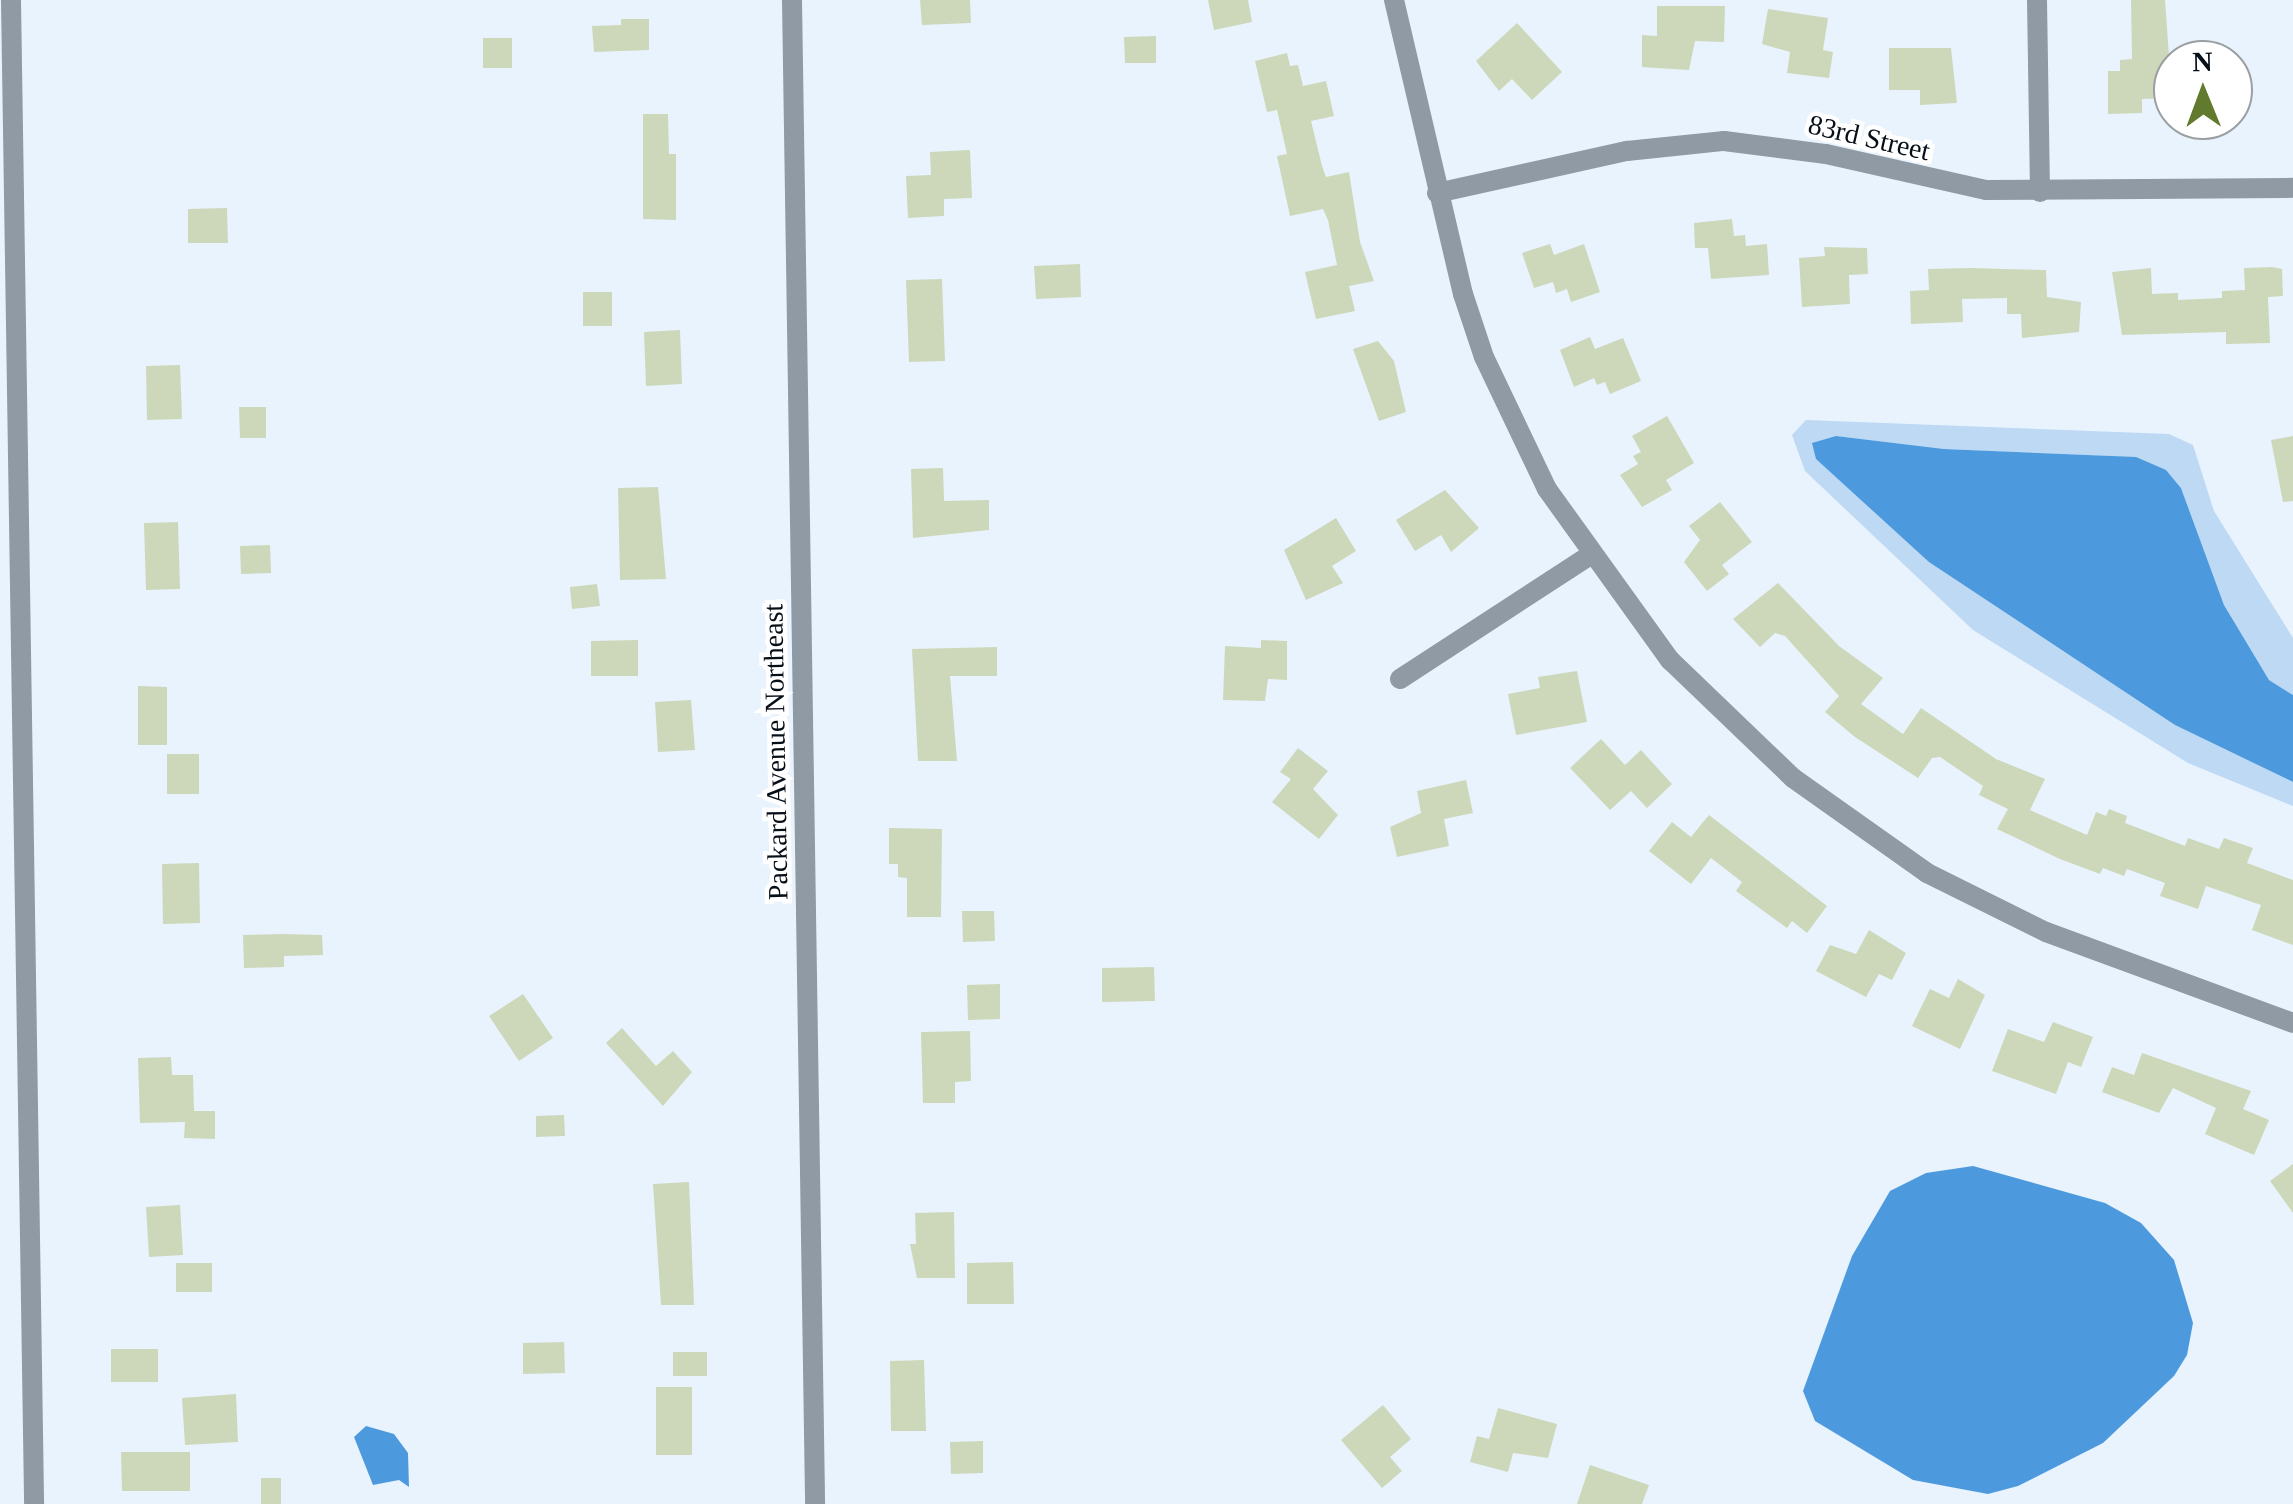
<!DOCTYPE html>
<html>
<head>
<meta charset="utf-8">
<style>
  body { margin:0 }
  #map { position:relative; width:2293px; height:1504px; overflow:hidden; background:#e9f3fe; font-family:Georgia,serif }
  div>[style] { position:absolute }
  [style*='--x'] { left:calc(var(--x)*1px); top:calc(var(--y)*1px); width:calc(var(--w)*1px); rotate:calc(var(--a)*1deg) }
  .green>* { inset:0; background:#bed9f3 }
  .water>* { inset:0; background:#4c9add }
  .building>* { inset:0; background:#ccd8b9 }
  .street>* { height:20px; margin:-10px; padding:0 10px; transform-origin:10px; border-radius:10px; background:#8f9aa4 }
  span { translate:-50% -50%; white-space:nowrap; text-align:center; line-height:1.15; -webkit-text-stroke:9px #fff; paint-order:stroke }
  .street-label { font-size:28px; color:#060e17 }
  .north { position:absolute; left:2153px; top:40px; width:100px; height:100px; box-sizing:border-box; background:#fff; border:2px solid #9b9fa2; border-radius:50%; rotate:359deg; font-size:28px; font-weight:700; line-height:40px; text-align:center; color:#060e17 }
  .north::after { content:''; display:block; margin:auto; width:35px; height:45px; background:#627a2d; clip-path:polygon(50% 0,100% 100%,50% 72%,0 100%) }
</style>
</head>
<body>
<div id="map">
  <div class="green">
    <i style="clip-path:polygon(1806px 420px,2169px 434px,2193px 445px,2214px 511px,2293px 638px,2293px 695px,2269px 680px,2224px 605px,2181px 488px,2166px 470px,2108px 456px,1944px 449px,1836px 436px,1816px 459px,1897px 530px,2175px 725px,2293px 782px,2293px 806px,2188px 763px,1973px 630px,1805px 471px,1792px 435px)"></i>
  </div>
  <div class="water">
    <i style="clip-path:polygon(1836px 436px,1944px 449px,2136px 457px,2166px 470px,2181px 488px,2224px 605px,2269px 680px,2293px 695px,2293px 782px,2175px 725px,1929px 562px,1816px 459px,1812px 443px)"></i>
    <i style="clip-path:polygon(1973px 1166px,2105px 1203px,2141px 1223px,2174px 1260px,2193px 1323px,2187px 1355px,2174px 1376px,2103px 1443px,2018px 1486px,1988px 1494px,1913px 1480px,1815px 1421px,1803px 1391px,1852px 1256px,1890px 1191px,1926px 1173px)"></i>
    <i style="clip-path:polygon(366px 1426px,394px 1434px,408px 1453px,409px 1487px,399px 1480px,373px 1485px,354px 1437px)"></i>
  </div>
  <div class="building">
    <i style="clip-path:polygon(920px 0,970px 0,971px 23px,922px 25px)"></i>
    <i style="clip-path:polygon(1208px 0,1248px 0,1252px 22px,1214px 30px)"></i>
    <i style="clip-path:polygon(2131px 0,2165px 0,2172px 98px,2142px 99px,2142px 113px,2108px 114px,2108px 71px,2120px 71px,2120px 60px,2132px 59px)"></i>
    <i style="clip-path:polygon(1657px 6px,1725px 6px,1724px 42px,1695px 41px,1689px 70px,1642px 67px,1642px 35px,1657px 36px)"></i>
    <i style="clip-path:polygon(1768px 9px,1828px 18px,1823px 50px,1833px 52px,1829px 78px,1787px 73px,1790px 52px,1762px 44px)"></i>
    <i style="clip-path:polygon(621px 19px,649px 19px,649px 50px,594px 52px,592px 26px,621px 25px)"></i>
    <i style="clip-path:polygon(1517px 23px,1562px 72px,1532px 100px,1512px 79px,1499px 91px,1476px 61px)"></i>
    <i style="clip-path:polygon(1156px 36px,1156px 63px,1125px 63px,1124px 37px)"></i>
    <i style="clip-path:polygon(483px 38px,512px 38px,512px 68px,483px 68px)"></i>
    <i style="clip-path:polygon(1889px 48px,1951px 48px,1957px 103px,1920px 105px,1920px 90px,1889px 90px)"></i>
    <i style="clip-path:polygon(1287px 53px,1290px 66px,1298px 65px,1303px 86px,1326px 81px,1334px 116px,1311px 121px,1322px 166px,1326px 177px,1349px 172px,1360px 242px,1374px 281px,1349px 286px,1355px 311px,1316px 319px,1305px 272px,1337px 265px,1328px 220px,1323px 209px,1290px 216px,1277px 156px,1287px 154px,1277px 110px,1267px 112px,1255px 61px)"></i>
    <i style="clip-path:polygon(643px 114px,668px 114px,669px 154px,676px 154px,676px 220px,643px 219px)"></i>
    <i style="clip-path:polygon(970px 150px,972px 198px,944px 199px,944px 216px,908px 218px,906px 176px,931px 175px,930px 152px)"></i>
    <i style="clip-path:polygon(227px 208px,228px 243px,188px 243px,188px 209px)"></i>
    <i style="clip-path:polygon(1732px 219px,1734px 236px,1745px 235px,1746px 246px,1767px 244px,1769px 275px,1711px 279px,1708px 248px,1695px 248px,1694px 223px)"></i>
    <i style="clip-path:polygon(1550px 244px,1554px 255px,1584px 244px,1600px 292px,1571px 302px,1567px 289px,1556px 293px,1553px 282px,1534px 288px,1522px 253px)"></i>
    <i style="clip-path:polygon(1824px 247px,1867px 248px,1868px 274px,1849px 275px,1850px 304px,1802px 307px,1799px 258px,1825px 256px)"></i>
    <i style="clip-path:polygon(1080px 264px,1081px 297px,1036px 299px,1034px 266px)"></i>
    <i style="clip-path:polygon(2272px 267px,2282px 269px,2283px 296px,2268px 297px,2270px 343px,2226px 344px,2226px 332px,2122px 335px,2112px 272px,2151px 268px,2152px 294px,2178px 293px,2178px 300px,2222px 298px,2222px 291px,2245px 290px,2244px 268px)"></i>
    <i style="clip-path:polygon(1970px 268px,2046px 270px,2047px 297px,2081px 302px,2079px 332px,2022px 338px,2021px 314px,2007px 314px,2007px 298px,1962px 299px,1963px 322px,1911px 324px,1910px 291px,1929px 290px,1928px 269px)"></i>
    <i style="clip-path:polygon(942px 279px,945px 361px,909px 362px,906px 280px)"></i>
    <i style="clip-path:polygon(583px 292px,612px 292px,612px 326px,583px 326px)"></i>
    <i style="clip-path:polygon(680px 330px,682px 384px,646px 386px,644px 332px)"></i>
    <i style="clip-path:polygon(1590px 337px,1595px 349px,1623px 338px,1641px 381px,1610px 394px,1605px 382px,1597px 385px,1594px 378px,1574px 387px,1560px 350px)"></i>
    <i style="clip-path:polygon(1378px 341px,1394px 361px,1406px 412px,1379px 421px,1353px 349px)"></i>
    <i style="clip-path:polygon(180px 365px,182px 419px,147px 420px,146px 366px)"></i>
    <i style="clip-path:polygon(239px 407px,266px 407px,266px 438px,240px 438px)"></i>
    <i style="clip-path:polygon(1667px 416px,1694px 463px,1666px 480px,1672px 490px,1642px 507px,1620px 475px,1638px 464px,1633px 456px,1641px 452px,1632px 436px)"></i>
    <i style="clip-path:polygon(2293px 436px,2293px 501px,2283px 502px,2271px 440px)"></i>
    <i style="clip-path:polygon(943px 468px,944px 501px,989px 500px,989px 530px,913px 538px,911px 469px)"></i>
    <i style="clip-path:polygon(658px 487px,666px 579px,620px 580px,618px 488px)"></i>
    <i style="clip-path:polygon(1445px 490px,1479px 528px,1451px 552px,1441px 535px,1415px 551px,1396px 520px)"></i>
    <i style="clip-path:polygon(1720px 502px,1752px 542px,1722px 565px,1729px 574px,1707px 591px,1684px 562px,1700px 540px,1689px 526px)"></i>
    <i style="clip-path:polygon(1336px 518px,1356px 551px,1332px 566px,1343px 583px,1306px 600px,1284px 550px)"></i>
    <i style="clip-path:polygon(178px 522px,180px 589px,146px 590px,144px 523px)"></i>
    <i style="clip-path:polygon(270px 545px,271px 573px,241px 574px,240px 546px)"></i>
    <i style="clip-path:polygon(1778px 583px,1839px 646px,1883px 678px,1861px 704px,1903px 734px,1921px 708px,1996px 759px,2045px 779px,2030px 810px,2087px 835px,2096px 812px,2106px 816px,2109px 809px,2127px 816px,2125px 823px,2185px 846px,2188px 838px,2219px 849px,2224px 838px,2253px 848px,2247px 863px,2293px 880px,2293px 945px,2252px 930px,2261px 905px,2206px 886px,2198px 909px,2160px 896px,2165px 883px,2127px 869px,2124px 876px,2103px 868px,2100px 874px,2060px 859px,1997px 829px,2008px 809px,1979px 795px,1983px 786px,1940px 757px,1932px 758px,1918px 778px,1855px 737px,1825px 712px,1839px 696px,1785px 636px,1775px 633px,1760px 647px,1733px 619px)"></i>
    <i style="clip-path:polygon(597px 584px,600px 606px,572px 609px,570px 587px)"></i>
    <i style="clip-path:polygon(638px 640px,638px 676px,591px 676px,591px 641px)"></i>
    <i style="clip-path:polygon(1261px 640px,1287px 641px,1287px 680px,1268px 679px,1265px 701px,1223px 700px,1225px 646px,1261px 648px)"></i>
    <i style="clip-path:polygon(997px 647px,997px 676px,950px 676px,957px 761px,918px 761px,912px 649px)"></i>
    <i style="clip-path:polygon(1577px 671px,1587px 722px,1516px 735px,1508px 694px,1540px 688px,1538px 677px)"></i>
    <i style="clip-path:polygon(138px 686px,167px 687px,167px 745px,138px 745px)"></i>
    <i style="clip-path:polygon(691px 700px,695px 750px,658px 752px,655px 702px)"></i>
    <i style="clip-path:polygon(1601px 739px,1625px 765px,1641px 750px,1672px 784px,1647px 808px,1631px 791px,1610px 810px,1570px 768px)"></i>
    <i style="clip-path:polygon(1298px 748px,1328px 771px,1313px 789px,1338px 815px,1319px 839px,1272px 802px,1291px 779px,1280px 772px)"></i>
    <i style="clip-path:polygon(167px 754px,199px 754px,199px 794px,167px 794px)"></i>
    <i style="clip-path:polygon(1466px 780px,1473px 813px,1444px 819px,1449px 846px,1397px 857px,1390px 827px,1421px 813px,1417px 791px)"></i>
    <i style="clip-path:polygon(1709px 815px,1827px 906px,1807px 933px,1792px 921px,1787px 928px,1736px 891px,1742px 882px,1711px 858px,1691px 884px,1649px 851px,1672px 822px,1691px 837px)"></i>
    <i style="clip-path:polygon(889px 828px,942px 829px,941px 917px,907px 917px,907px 878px,898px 877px,898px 864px,889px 864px)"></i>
    <i style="clip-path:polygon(199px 863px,200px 923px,163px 924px,162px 864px)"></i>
    <i style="clip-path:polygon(962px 911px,994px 911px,995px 941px,963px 942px)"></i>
    <i style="clip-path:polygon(1869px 930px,1906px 953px,1892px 980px,1879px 974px,1866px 997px,1816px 971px,1830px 945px,1856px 954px)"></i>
    <i style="clip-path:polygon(283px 934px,322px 935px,323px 955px,284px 956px,284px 967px,244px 968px,243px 935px)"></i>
    <i style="clip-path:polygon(1154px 967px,1155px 1001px,1102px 1002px,1102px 968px)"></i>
    <i style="clip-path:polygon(1958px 979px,1985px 995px,1960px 1049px,1912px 1026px,1930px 989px,1949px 998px)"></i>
    <i style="clip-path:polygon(1000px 984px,1000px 1019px,968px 1020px,967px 985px)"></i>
    <i style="clip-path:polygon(523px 994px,553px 1038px,519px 1061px,489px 1016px)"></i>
    <i style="clip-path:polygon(2053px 1022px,2093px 1037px,2081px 1067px,2068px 1062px,2056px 1094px,1992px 1071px,2008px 1029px,2044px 1042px)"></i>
    <i style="clip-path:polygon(622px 1028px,656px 1066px,673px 1051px,692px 1072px,663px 1106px,606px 1043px)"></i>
    <i style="clip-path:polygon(970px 1031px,971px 1081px,955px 1082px,955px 1103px,923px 1103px,921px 1032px)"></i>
    <i style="clip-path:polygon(2142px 1053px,2251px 1091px,2243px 1109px,2269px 1120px,2254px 1155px,2205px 1134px,2216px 1108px,2173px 1088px,2159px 1113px,2102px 1092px,2112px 1067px,2134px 1075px)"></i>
    <i style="clip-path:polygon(171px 1057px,172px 1075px,193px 1075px,194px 1111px,215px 1111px,215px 1139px,184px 1138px,185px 1122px,140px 1123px,138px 1058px)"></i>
    <i style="clip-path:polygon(564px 1115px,565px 1136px,536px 1137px,536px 1116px)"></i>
    <i style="clip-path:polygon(2293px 1164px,2293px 1213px,2270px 1181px)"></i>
    <i style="clip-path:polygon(689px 1182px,694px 1305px,661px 1305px,653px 1184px)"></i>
    <i style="clip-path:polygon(180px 1205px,183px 1255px,149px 1257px,146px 1207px)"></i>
    <i style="clip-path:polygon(954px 1212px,955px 1278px,917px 1278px,910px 1244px,916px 1244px,915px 1213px)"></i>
    <i style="clip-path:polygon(1013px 1262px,1014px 1304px,967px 1304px,967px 1263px)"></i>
    <i style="clip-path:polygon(176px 1263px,212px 1263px,212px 1292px,176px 1292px)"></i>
    <i style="clip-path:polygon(564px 1342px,565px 1373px,523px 1374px,523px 1343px)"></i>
    <i style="clip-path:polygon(111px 1349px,158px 1349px,158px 1382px,111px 1382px)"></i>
    <i style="clip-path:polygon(673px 1352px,707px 1352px,707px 1376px,673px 1376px)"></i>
    <i style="clip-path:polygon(924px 1360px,926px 1431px,891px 1431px,890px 1361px)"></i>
    <i style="clip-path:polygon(656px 1387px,692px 1387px,692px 1455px,656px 1455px)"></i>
    <i style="clip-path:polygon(236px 1394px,238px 1442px,185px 1445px,182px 1398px)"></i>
    <i style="clip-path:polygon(1383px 1405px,1411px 1439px,1390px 1457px,1402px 1471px,1382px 1488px,1341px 1440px)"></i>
    <i style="clip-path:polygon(1498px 1408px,1557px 1424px,1548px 1458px,1513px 1453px,1508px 1472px,1470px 1462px,1477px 1436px,1489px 1439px)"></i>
    <i style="clip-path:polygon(983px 1441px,983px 1473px,951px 1474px,950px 1442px)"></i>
    <i style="clip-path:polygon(121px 1452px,190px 1452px,190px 1491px,122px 1491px)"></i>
    <i style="clip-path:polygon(1590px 1465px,1649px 1485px,1642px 1504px,1577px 1504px)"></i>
    <i style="clip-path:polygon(261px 1478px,281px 1478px,281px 1504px,261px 1504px)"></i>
  </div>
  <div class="street">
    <i style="--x:11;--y:0;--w:1504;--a:89.12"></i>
    <i style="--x:792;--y:0;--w:1504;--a:89.12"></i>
    <i style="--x:1394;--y:0;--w:302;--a:76.8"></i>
    <i style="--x:1463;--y:294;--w:66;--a:71.6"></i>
    <i style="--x:1484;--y:357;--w:146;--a:64.5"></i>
    <i style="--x:1547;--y:489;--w:211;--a:54.3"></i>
    <i style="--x:1670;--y:660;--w:170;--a:43.8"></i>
    <i style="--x:1793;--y:778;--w:164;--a:35.3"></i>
    <i style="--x:1927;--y:873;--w:133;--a:26.4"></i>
    <i style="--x:2046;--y:932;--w:263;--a:20.2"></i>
    <i style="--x:2037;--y:0;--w:192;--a:89.1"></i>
    <i style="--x:1437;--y:193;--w:195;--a:-12.5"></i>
    <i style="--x:1627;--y:151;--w:98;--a:-5.9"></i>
    <i style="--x:1724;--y:141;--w:103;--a:7.3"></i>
    <i style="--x:1826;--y:154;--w:164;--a:12.7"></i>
    <i style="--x:1986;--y:190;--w:307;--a:-0.4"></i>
    <i style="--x:1400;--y:679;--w:227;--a:-33.1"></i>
  </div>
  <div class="street-label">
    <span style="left:1869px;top:138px;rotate:13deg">83rd Street</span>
    <span style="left:776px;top:752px;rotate:-91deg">Packard Avenue Northeast</span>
  </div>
  <div class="north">N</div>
</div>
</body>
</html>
